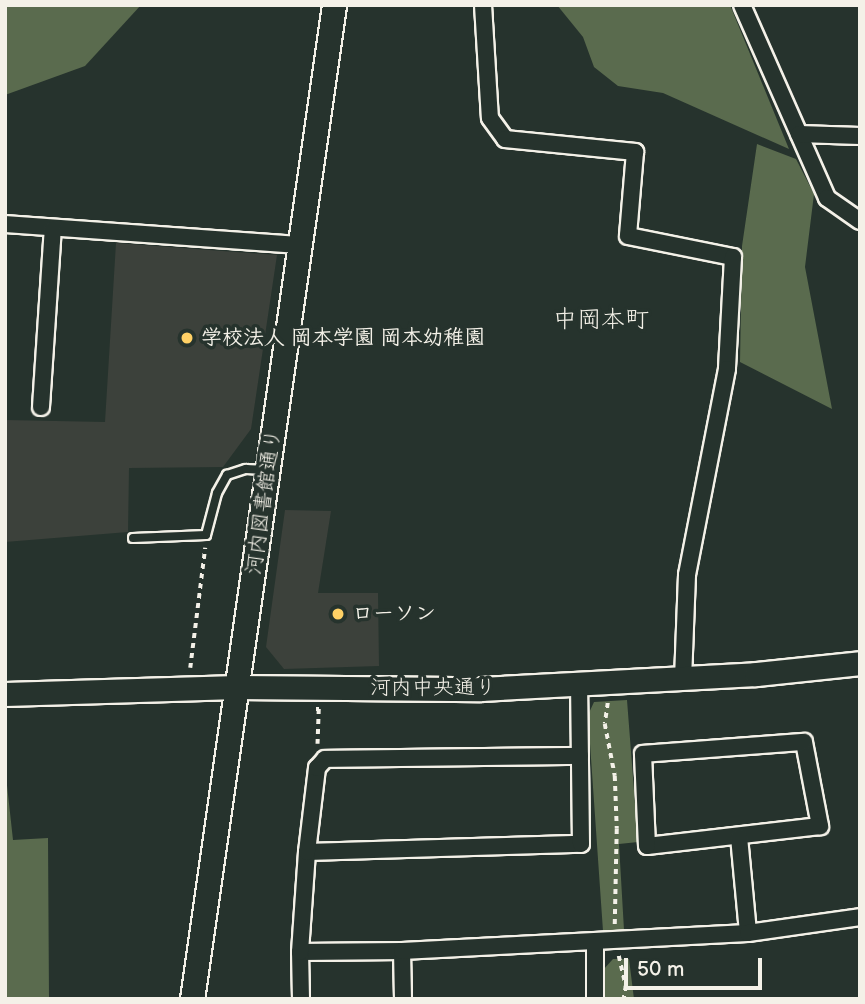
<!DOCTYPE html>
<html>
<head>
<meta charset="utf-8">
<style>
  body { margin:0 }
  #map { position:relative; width:865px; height:1004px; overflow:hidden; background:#26332d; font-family:"Balsamiq Sans","Klee One",sans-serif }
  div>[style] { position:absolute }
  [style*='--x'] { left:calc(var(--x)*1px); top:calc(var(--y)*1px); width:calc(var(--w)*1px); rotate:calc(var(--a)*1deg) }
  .built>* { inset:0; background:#3c413b }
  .green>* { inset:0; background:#5a6b4e }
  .path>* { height:3.5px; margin-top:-1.75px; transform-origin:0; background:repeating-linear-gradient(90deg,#f4f1e8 0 5px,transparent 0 10px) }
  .roads { filter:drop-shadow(2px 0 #f4f1e8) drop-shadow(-2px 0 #f4f1e8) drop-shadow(0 2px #f4f1e8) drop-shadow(0 -2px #f4f1e8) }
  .lane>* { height:8px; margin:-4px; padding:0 4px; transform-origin:4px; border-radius:4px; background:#26332d }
  .street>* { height:16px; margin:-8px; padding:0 8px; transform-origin:8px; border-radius:8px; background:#26332d }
  .secondary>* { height:23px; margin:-11.5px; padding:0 11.5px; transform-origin:11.5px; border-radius:11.5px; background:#26332d }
  .dots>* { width:19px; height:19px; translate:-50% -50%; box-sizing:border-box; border:4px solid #26332d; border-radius:50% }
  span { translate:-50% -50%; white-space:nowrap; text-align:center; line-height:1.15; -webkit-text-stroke:7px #26332d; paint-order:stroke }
  .poi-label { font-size:21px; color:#f4f1e8; font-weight:700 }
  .left { translate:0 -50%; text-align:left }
  .street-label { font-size:21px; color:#f4f1e8 }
  .quarter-label { font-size:24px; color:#f4f1e8 }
  .frame { position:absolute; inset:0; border:7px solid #f4f1e8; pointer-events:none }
  .scale { position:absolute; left:624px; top:958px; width:138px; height:32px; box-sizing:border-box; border:4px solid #f4f1e8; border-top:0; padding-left:9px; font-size:21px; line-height:24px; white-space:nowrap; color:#f4f1e8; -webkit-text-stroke:5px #26332d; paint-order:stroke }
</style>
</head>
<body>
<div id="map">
  <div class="built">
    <i style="clip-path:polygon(116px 243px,277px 255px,251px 429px,223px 467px,129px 468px,128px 532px,5px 542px,5px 420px,105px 422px)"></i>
    <i style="clip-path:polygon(285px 510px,331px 511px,318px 593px,378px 593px,379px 666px,284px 669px,266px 647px)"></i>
  </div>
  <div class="green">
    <i style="clip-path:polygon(5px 5px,141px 5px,85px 66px,5px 95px)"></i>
    <i style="clip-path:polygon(557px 5px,730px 5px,789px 149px,663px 93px,618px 86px,594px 67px,583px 37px)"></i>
    <i style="clip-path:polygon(757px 144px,796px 159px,814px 194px,805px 267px,832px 409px,740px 362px,742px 246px)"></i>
    <i style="clip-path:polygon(627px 700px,638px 842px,619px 844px,624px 930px,603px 931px,588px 715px,594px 702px)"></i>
    <i style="clip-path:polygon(5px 767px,13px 840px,48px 838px,49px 999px,5px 999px)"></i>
    <i style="clip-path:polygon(613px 959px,629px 959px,634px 999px,603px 999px,603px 970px)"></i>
  </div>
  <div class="path">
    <i style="--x:190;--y:668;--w:121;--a:-82.9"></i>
    <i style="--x:608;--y:703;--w:21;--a:98"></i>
    <i style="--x:605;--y:724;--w:53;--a:79.1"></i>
    <i style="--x:615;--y:776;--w:53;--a:87.8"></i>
    <i style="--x:617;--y:829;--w:96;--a:91.2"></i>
    <i style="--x:316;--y:709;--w:3;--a:0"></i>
    <i style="--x:319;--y:709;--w:35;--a:92"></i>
    <i style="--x:619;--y:956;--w:31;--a:77"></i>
    <i style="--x:626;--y:986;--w:13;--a:99"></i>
  </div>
  <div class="roads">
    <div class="lane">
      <i style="--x:133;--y:538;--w:73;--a:-2.4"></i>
      <i style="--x:206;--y:535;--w:43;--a:-75.3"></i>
      <i style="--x:217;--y:493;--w:21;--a:-61"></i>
      <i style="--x:227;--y:475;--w:20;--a:-18"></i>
      <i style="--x:246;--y:469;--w:20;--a:3"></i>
    </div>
    <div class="street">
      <i style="--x:483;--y:5;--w:113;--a:86.5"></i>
      <i style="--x:490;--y:118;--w:26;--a:54"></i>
      <i style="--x:505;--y:139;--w:131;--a:5.7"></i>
      <i style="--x:635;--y:152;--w:84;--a:94.8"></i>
      <i style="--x:628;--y:236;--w:107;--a:11.3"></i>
      <i style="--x:733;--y:257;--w:112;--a:93.1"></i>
      <i style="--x:727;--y:369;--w:210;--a:101"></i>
      <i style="--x:687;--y:575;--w:103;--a:92.2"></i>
      <i style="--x:742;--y:5;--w:211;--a:66.2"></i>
      <i style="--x:827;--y:198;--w:40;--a:34.9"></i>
      <i style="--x:799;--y:134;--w:61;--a:1.9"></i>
      <i style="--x:5;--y:224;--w:297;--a:4.1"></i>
      <i style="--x:41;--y:407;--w:179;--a:-86.2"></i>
      <i style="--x:804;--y:742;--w:86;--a:79.2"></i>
      <i style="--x:820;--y:826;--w:174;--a:173.4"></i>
      <i style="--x:647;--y:846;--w:92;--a:-92.5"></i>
      <i style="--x:643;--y:754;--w:161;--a:-4.3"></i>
      <i style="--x:739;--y:837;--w:96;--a:84.6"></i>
      <i style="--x:307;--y:852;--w:274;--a:-1.7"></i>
      <i style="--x:581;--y:844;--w:159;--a:-90.7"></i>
      <i style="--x:402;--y:951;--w:48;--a:88.8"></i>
      <i style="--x:300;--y:952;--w:102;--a:-0.6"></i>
      <i style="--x:402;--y:951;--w:346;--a:-3"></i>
      <i style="--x:748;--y:933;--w:113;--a:-8.1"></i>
      <i style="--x:301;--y:999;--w:47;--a:-91.2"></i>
      <i style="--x:300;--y:952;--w:100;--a:-86"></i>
      <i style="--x:307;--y:852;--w:85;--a:-83.2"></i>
      <i style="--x:317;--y:768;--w:12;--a:-48"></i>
      <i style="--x:325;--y:759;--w:255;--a:-0.7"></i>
      <i style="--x:595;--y:999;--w:57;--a:-90"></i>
    </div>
    <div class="secondary">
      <i style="--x:5;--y:694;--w:232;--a:-1.7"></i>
      <i style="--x:237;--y:687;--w:244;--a:0.5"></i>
      <i style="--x:481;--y:689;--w:275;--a:-3.1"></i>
      <i style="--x:756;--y:674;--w:105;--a:-6"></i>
      <i style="--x:192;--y:999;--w:1004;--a:-81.87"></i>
    </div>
  </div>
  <div class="dots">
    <i style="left:187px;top:338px;background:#ffd166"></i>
    <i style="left:338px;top:614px;background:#ffd166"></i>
  </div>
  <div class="poi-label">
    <span class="left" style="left:201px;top:338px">学校法人 岡本学園 岡本幼稚園</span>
    <span class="left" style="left:352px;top:614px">ローソン</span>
  </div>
  <div class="street-label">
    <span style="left:264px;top:502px;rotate:-82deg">河内図書館通り</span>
    <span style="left:433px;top:688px">河内中央通り</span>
  </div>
  <div class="quarter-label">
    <span style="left:601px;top:320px">中岡本町</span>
  </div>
  <div class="frame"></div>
  <div class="scale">50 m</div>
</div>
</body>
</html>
